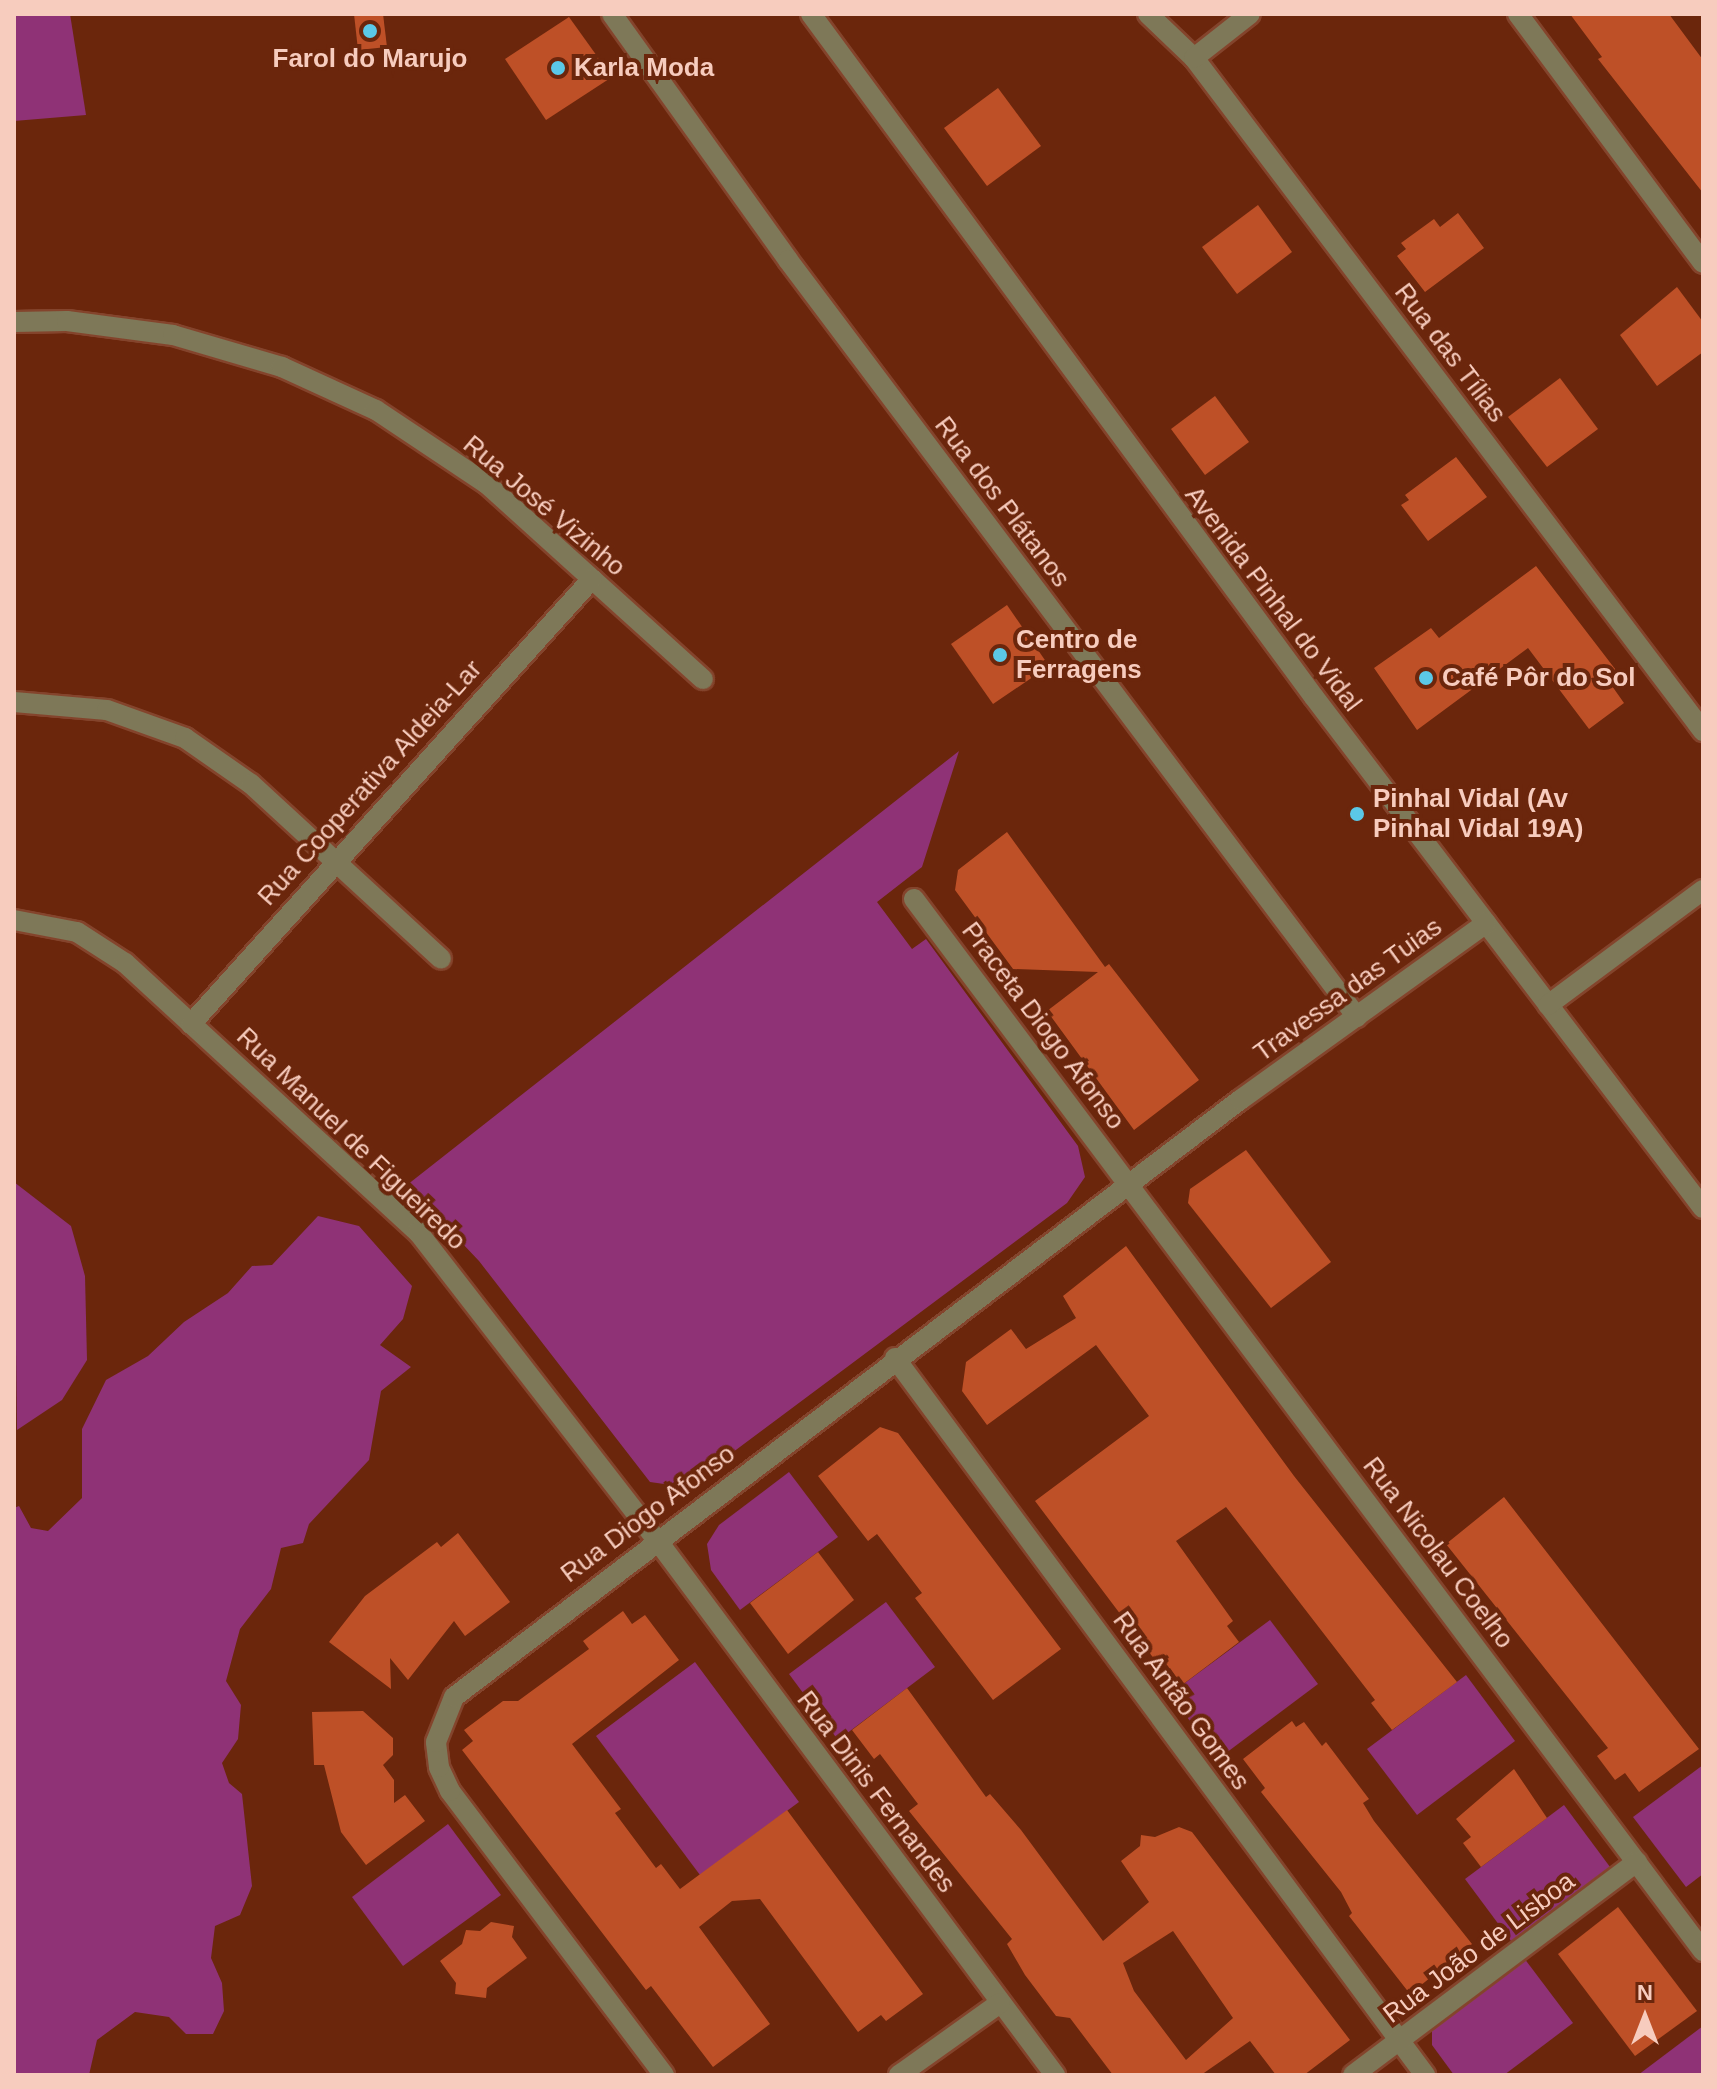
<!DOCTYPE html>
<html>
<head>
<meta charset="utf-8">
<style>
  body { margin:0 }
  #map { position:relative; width:1717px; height:2089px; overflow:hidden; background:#6b260c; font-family:Arial,sans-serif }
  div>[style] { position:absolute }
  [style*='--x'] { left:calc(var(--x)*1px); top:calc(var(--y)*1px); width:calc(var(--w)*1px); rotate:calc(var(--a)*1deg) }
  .green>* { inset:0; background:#8f3276 }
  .building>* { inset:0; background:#be5027 }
  .roads { filter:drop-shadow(2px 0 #84442c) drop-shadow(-2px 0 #84442c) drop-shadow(0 2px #84442c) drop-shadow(0 -2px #84442c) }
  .minor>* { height:20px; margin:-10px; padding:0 10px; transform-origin:10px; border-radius:10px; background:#7e7858 }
  .dots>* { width:22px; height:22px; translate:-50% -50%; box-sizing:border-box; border:4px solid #6b260c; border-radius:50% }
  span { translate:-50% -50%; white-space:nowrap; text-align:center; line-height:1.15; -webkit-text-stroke:8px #6b260c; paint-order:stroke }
  .poi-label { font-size:26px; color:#f7ccbe; font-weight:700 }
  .left { translate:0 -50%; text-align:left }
  .street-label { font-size:26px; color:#f7ccbe }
  .frame { position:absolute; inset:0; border:16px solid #f7ccbe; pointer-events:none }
  .north { position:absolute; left:1605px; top:1977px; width:80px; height:80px; -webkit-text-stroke:6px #6b260c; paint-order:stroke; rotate:0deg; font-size:22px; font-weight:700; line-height:32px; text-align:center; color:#f7ccbe }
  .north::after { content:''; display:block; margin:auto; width:28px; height:36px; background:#f7ccbe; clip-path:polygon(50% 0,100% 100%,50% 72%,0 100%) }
</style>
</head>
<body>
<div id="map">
  <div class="green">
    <i style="clip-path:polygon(14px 14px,70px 14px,86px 115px,14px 121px)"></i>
    <i style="clip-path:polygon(959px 751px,922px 867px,877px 902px,912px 949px,926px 939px,1078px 1146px,1085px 1177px,1067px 1203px,693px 1482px,688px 1477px,671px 1485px,650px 1482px,479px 1261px,407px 1185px)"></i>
    <i style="clip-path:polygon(14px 1182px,71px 1226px,85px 1276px,87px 1360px,62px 1400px,17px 1430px)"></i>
    <i style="clip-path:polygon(318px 1216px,359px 1226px,412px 1286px,403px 1319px,380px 1345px,411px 1367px,381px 1391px,369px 1460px,309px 1524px,303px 1543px,281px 1548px,271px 1589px,240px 1629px,226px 1681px,241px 1705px,238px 1739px,222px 1763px,229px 1783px,242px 1794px,252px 1886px,240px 1915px,215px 1926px,211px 1958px,222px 1983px,224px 2011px,213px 2034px,186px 2034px,169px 2017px,135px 2012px,97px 2040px,89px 2075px,14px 2075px,14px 1508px,19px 1506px,31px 1528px,48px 1531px,82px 1498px,82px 1429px,106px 1380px,148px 1356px,184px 1322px,228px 1293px,252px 1266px,272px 1265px)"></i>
    <i style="clip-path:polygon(789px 1472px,838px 1537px,740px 1610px,711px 1570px,707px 1544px,719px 1525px)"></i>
    <i style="clip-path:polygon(886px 1602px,935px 1667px,838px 1740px,789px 1674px)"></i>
    <i style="clip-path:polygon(1270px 1620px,1318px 1684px,1218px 1759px,1170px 1694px)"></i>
    <i style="clip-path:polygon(695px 1662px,799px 1802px,700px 1875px,596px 1736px)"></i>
    <i style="clip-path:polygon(1466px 1675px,1515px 1741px,1417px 1815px,1367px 1749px)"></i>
    <i style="clip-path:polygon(1703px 1765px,1703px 1874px,1686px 1887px,1633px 1817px)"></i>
    <i style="clip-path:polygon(1564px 1805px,1613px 1871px,1514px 1945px,1465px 1879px)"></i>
    <i style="clip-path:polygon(448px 1824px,501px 1895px,403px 1966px,352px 1897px)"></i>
    <i style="clip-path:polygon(1524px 1958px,1573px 2023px,1504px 2075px,1454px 2075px,1432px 2045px,1432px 2028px)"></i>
    <i style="clip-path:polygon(1703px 2026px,1703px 2075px,1638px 2075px)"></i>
  </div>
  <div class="building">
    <i style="clip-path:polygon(354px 14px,383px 14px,387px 47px,358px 50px)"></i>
    <i style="clip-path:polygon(1570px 14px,1669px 14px,1703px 60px,1703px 193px,1598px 59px,1602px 57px)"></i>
    <i style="clip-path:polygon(569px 17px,612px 77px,546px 120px,505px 59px)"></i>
    <i style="clip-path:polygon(998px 88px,1041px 146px,987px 186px,944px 128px)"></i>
    <i style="clip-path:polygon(1258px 205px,1292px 252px,1237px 294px,1202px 247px)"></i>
    <i style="clip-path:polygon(1458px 213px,1484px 248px,1425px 292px,1397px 256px,1406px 249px,1401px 243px,1434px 219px,1440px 227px)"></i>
    <i style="clip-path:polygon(1677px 287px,1703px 322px,1703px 352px,1657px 386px,1620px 335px)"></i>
    <i style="clip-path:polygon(1560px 378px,1598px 429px,1547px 467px,1508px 417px)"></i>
    <i style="clip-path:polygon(1215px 396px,1249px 442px,1205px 475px,1171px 429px)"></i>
    <i style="clip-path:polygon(1456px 457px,1487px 497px,1428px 541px,1401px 505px,1409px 500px,1405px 495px)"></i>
    <i style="clip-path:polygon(1536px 566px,1622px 678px,1612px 686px,1624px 703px,1589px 729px,1528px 648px,1417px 730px,1374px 668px,1431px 628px,1439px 638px)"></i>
    <i style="clip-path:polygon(1007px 605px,1049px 666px,993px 704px,951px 644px)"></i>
    <i style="clip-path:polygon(1007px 832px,1105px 967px,1109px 964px,1199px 1080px,1134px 1130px,1047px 1011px,1098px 972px,1013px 969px,955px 890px,958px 870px)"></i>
    <i style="clip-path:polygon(1246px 1150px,1331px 1262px,1271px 1308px,1188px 1203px,1190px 1189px)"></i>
    <i style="clip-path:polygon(1126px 1246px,1294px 1476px,1457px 1682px,1392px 1730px,1371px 1703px,1375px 1700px,1226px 1507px,1176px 1541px,1233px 1621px,1227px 1626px,1239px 1642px,1182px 1685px,1170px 1668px,1164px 1672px,1035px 1501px,1149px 1416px,1096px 1345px,987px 1425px,962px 1391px,966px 1362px,1011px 1329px,1026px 1349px,1076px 1318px,1063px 1296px)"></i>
    <i style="clip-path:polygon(880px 1427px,898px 1433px,1061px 1649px,993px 1700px,915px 1598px,922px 1593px,877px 1534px,868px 1541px,818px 1476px)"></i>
    <i style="clip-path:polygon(1504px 1497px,1699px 1749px,1639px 1792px,1625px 1773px,1615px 1780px,1597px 1756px,1608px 1748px,1446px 1544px)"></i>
    <i style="clip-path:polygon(458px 1533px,510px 1602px,465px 1636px,454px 1621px,408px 1680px,390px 1658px,391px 1689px,329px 1642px,365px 1596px,437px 1542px,441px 1547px)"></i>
    <i style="clip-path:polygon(818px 1552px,854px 1600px,788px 1654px,750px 1603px)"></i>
    <i style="clip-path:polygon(623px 1611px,632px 1624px,645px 1615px,679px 1660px,572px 1744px,621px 1809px,615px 1813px,656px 1868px,661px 1864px,680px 1889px,787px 1810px,923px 1994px,886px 2021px,881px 2015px,858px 2032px,760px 1899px,732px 1901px,699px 1927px,770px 2024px,713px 2067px,651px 1986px,646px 1990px,462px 1750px,473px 1741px,464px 1730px,503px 1701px,518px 1701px,589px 1649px,583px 1641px)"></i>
    <i style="clip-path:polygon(evenodd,907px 1688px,986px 1797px,990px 1794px,1021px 1830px,1103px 1941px,1149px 1902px,1121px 1861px,1140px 1846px,1141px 1835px,1155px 1837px,1179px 1827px,1192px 1832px,1350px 2040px,1304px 2075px,1276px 2075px,1250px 2041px,1201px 2075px,1113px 2075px,1070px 2018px,1056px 2016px,1025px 1975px,1007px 1944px,1012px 1939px,909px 1811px,918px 1804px,880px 1754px,874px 1759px,852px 1730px,907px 1688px,1173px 1931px,1233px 2018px,1186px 2060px,1134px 1991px,1123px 1963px,1173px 1931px)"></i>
    <i style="clip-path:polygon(363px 1711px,393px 1738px,393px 1755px,383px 1765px,394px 1780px,394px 1803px,405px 1795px,425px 1821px,366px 1865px,341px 1832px,324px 1765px,314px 1765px,312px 1712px)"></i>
    <i style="clip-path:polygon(1292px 1721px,1296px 1727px,1304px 1722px,1322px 1746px,1326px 1742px,1369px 1799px,1363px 1803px,1374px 1821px,1472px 1944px,1410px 1994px,1349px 1916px,1352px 1913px,1341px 1892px,1261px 1792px,1265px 1788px,1243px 1759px)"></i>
    <i style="clip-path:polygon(1514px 1769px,1547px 1818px,1481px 1867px,1463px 1843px,1471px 1837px,1456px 1819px)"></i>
    <i style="clip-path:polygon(1618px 1907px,1697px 2011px,1635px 2056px,1558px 1954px)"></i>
    <i style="clip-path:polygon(491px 1922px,514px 1926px,512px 1937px,527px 1958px,487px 1988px,486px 1998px,455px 1994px,456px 1983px,440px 1961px,462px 1944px,466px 1930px,480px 1931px)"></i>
  </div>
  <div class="roads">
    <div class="minor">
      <i style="--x:612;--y:14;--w:302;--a:54.4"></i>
      <i style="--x:788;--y:260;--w:947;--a:53.07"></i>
      <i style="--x:811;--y:14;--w:848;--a:53.63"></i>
      <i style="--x:1314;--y:697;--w:642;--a:52.72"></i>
      <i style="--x:1148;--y:14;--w:64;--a:43.7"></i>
      <i style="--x:1194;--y:58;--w:844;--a:52.9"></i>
      <i style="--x:1518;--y:14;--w:310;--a:53.4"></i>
      <i style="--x:1194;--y:58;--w:71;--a:-38.2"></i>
      <i style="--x:14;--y:322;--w:53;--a:-1.1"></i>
      <i style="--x:67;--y:321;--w:107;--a:7.5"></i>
      <i style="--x:173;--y:335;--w:114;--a:16.4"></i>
      <i style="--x:282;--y:367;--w:103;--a:24.6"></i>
      <i style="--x:376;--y:410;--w:133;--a:33.7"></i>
      <i style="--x:487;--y:484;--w:291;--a:42.1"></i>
      <i style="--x:14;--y:702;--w:93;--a:4.9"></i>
      <i style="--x:107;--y:710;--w:83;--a:19.7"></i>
      <i style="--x:185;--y:738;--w:80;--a:34.9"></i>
      <i style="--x:251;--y:784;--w:258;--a:42.6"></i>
      <i style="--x:914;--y:899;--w:1315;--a:53.13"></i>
      <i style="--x:14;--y:920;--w:64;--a:10.8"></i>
      <i style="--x:77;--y:932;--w:57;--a:32.9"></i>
      <i style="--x:125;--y:963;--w:398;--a:42.6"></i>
      <i style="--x:418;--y:1232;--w:390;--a:52.2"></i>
      <i style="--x:657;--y:1540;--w:667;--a:53.35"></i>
      <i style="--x:1548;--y:1005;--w:193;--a:-36.6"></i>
      <i style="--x:191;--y:1024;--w:599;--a:-47.98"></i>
      <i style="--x:895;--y:1358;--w:892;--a:53.53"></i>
      <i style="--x:664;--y:2075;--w:356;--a:-127"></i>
      <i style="--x:450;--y:1791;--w:26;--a:-115"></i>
      <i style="--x:439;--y:1767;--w:25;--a:-97"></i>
      <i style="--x:436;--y:1742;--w:48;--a:-68.2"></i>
      <i style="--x:454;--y:1697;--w:987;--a:-37.22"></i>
      <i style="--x:1240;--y:1100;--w:303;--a:-35.7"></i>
      <i style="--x:899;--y:2075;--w:124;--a:-35.5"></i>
      <i style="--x:1353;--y:2075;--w:355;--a:-36.9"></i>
    </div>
  </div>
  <div class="dots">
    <i style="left:370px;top:31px;background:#5bc8e7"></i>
    <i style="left:558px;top:68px;background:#5bc8e7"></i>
    <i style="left:1000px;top:655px;background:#5bc8e7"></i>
    <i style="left:1426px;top:678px;background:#5bc8e7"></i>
    <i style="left:1357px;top:814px;background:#5bc8e7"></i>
  </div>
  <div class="poi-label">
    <span style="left:370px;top:59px">Farol do Marujo</span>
    <span class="left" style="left:574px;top:68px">Karla Moda</span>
    <span class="left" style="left:1016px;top:655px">Centro de<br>Ferragens</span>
    <span class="left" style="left:1442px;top:678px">Café Pôr do Sol</span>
    <span class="left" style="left:1373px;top:814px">Pinhal Vidal (Av<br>Pinhal Vidal 19A)</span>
  </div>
  <div class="street-label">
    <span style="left:1450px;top:353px;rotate:53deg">Rua das Tílias</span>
    <span style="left:1002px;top:502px;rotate:53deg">Rua dos Plátanos</span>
    <span style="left:544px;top:506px;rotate:40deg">Rua José Vizinho</span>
    <span style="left:1273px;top:599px;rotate:53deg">Avenida Pinhal do Vidal</span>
    <span style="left:370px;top:783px;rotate:-48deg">Rua Cooperativa Aldeia-Lar</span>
    <span style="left:1348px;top:990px;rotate:-36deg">Travessa das Tuias</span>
    <span style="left:1043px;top:1026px;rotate:53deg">Praceta Diogo Afonso</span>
    <span style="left:351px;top:1139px;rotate:44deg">Rua Manuel de Figueiredo</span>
    <span style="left:648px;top:1514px;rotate:-37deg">Rua Diogo Afonso</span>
    <span style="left:1438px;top:1553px;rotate:53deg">Rua Nicolau Coelho</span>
    <span style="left:1181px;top:1701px;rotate:54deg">Rua Antão Gomes</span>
    <span style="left:876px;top:1792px;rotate:53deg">Rua Dinis Fernandes</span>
    <span style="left:1479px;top:1948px;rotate:-37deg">Rua João de Lisboa</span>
  </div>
  <div class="frame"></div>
  <div class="north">N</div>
</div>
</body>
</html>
